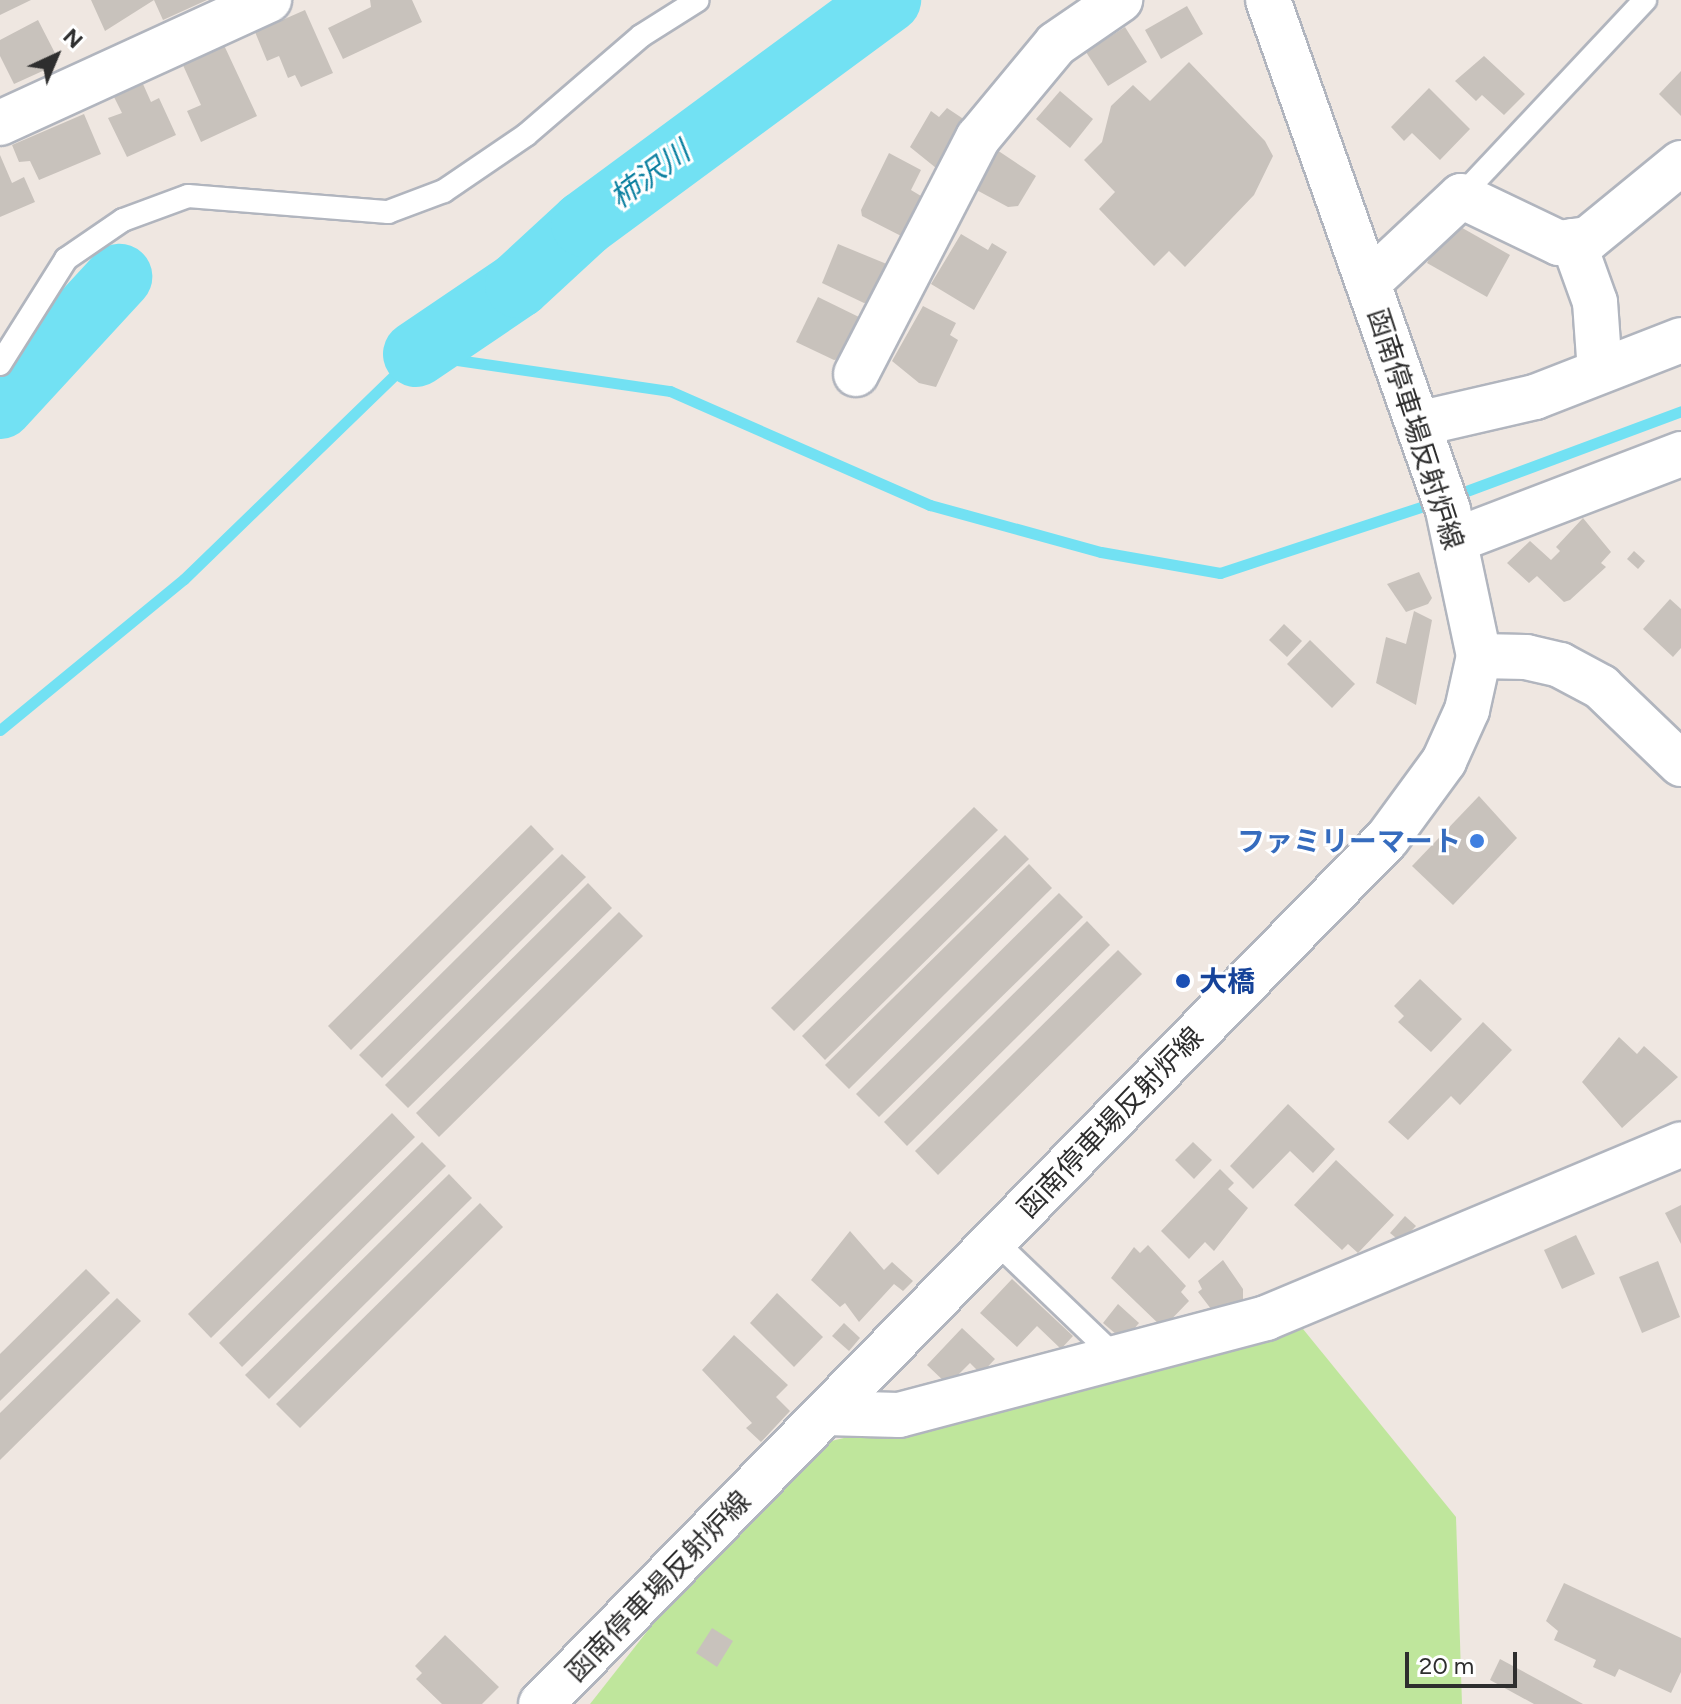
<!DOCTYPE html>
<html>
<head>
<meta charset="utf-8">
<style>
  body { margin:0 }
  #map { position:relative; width:1681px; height:1704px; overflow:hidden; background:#efe7e1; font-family:Figtree,"Noto Sans JP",sans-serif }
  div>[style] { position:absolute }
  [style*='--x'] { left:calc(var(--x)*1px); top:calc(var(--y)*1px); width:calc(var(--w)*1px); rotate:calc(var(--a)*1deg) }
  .green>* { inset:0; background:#bfe69c }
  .stream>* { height:11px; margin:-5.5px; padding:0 5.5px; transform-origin:5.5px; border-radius:5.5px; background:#72e1f3 }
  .river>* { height:66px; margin:-33px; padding:0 33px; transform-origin:33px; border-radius:33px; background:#72e1f3 }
  .building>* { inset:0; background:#c8c2bc }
  .roads { filter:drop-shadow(2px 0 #b1b5be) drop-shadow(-2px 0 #b1b5be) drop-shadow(0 2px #b1b5be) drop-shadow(0 -2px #b1b5be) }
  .lane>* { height:22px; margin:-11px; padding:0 11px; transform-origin:11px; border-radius:11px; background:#fff }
  .street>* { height:44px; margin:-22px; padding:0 22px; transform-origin:22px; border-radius:22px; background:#fff }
  .secondary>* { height:44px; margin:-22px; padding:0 22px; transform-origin:22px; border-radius:22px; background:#fff }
  .dots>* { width:22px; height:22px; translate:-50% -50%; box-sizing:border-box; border:4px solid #fff; border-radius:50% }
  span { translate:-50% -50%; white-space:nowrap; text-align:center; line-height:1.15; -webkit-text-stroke:6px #fff; paint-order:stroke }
  .street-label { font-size:28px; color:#2e2e2e }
  .shop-label { font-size:28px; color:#366cbe; font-weight:700 }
  .right { translate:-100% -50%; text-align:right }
  .transit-label { font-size:28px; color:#164399; font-weight:700 }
  .left { translate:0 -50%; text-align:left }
  .water-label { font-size:30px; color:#0a7f9f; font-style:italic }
  .north { position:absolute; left:16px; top:16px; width:80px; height:80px; -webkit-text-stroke:6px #fff; paint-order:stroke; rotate:44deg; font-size:22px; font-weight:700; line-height:32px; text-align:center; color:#2e2e2e }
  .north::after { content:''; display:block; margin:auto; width:28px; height:36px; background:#2e2e2e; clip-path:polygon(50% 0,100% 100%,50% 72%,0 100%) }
  .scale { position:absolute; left:1405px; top:1652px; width:112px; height:36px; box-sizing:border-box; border:4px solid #2e2e2e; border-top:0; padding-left:10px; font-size:24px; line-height:28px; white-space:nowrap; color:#2e2e2e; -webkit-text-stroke:6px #fff; paint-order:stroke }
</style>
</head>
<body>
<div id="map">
  <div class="green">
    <i style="clip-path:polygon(1303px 1329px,1456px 1517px,1462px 1704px,590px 1704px,789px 1451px)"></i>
  </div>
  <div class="stream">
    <i style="--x:1453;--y:496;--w:243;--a:-20.4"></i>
    <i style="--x:0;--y:730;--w:238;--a:-39.4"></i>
    <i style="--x:184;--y:579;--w:323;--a:-44.1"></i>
    <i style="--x:416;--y:354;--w:257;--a:8.3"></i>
    <i style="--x:670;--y:391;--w:284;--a:23.7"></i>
    <i style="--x:930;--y:505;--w:177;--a:15.4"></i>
    <i style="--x:1101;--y:552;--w:121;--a:10"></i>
    <i style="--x:1220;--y:573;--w:227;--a:-18.2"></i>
  </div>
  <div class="river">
    <i style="--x:416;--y:354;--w:123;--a:-34.1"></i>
    <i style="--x:518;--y:285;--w:90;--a:-42.7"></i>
    <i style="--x:584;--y:224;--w:378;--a:-36.4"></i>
    <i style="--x:0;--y:406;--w:176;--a:-47.3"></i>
  </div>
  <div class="building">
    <i style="clip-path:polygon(0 0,31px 0,0 15px)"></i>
    <i style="clip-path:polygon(91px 0,207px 0,163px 20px,154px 0,105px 31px)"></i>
    <i style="clip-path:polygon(370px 0,412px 0,422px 22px,343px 59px,328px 28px,371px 7px)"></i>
    <i style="clip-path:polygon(1187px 6px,1203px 34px,1161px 59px,1145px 30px)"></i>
    <i style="clip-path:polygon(305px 10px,333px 73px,301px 87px,295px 75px,288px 78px,279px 56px,267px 61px,255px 32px)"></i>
    <i style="clip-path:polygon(38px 20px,57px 57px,44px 63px,47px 69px,14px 84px,0 56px,0 40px)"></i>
    <i style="clip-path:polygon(1125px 27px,1147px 62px,1108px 86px,1086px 52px)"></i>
    <i style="clip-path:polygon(223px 43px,257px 116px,201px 142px,187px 111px,201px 105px,182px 63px)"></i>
    <i style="clip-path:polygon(1484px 56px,1525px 94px,1504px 115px,1482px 95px,1476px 101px,1455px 81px)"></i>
    <i style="clip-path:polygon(1189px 62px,1265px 141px,1273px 156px,1254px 195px,1185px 267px,1169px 251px,1154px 266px,1099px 209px,1115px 192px,1084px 160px,1102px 142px,1111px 106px,1133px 85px,1150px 101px)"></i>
    <i style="clip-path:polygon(1681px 71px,1681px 116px,1659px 94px)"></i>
    <i style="clip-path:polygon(143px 84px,151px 102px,159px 98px,176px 135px,127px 157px,108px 118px,122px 113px,114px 97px)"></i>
    <i style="clip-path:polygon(1429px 88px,1470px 129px,1440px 160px,1412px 133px,1404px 141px,1391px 127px)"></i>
    <i style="clip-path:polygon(1060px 91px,1093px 119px,1070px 148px,1036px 119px)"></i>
    <i style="clip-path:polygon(947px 108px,971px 124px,941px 172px,910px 147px,931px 111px,939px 117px)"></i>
    <i style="clip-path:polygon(84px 114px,101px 154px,39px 180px,30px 161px,19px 162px,12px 145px)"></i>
    <i style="clip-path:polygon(994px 148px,1036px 176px,1018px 206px,1008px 207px,971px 187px)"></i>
    <i style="clip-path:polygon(889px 153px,921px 170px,911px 190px,931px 202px,907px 239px,862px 216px,861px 210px)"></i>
    <i style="clip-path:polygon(0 155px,12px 183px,24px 177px,35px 202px,0 217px)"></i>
    <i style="clip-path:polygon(1450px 221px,1510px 255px,1487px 297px,1427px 263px)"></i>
    <i style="clip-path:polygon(961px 234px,988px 250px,992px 243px,1007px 252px,974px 310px,931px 284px)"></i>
    <i style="clip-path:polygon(838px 244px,894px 267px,880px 300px,864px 303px,822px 283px)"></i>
    <i style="clip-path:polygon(818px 297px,863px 319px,844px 358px,834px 360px,796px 342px)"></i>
    <i style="clip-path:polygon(923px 306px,956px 323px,950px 335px,958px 340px,936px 387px,919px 383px,892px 361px)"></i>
    <i style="clip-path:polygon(1583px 518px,1611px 552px,1601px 563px,1606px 567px,1570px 600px,1564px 602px,1537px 576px,1529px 583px,1507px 563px,1530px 541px,1551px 560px,1560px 551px,1556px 547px)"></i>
    <i style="clip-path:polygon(1634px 551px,1645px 561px,1638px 569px,1627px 559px)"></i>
    <i style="clip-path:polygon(1419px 572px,1432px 598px,1428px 604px,1406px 612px,1387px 584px)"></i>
    <i style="clip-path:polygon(1670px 599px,1681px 609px,1681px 648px,1673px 657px,1643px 629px)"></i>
    <i style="clip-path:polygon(1414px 611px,1432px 620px,1416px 705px,1376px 683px,1386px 637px,1406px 644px)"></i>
    <i style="clip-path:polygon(1284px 624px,1302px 641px,1287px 657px,1269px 640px)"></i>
    <i style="clip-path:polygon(1310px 640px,1355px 684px,1332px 708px,1287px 664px)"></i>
    <i style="clip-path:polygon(1479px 796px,1517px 838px,1453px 905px,1412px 866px)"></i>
    <i style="clip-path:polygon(974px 807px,998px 830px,794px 1031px,771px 1008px)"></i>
    <i style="clip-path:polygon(531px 825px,554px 849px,351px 1050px,328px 1026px)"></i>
    <i style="clip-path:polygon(1005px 835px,1029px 859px,825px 1060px,802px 1036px)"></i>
    <i style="clip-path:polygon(562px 854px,586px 877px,382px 1078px,359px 1055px)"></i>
    <i style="clip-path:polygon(1029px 864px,1052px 888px,849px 1089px,825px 1065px)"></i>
    <i style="clip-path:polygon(588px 883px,612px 908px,408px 1108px,385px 1085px)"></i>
    <i style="clip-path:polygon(1059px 893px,1083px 917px,879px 1117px,856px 1094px)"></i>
    <i style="clip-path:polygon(619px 912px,643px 936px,439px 1137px,416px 1113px)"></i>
    <i style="clip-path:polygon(1087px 921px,1110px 945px,907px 1146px,884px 1122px)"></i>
    <i style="clip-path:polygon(1118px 950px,1142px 974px,938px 1175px,915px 1151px)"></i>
    <i style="clip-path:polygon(1420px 979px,1462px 1019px,1431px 1052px,1398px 1022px,1404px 1016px,1394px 1006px)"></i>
    <i style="clip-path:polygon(1483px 1022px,1512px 1050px,1460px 1105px,1451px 1096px,1408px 1140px,1388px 1122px)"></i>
    <i style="clip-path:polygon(1619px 1037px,1637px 1054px,1644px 1046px,1678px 1077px,1622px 1128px,1582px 1082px)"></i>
    <i style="clip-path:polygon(1288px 1104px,1335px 1149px,1313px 1173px,1290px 1151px,1253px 1189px,1230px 1166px)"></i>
    <i style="clip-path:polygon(392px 1113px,415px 1137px,211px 1338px,188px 1314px)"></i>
    <i style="clip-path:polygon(422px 1142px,446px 1166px,242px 1367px,219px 1343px)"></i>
    <i style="clip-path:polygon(1193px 1142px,1212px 1160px,1194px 1179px,1175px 1160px)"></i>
    <i style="clip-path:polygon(1336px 1160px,1394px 1215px,1358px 1253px,1348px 1244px,1342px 1250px,1294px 1205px)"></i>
    <i style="clip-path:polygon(1220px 1169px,1234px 1183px,1228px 1189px,1248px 1208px,1214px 1251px,1205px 1242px,1189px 1259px,1161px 1231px)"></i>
    <i style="clip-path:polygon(449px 1174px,472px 1198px,269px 1399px,245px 1375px)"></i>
    <i style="clip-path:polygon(480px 1203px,503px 1227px,300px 1428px,276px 1404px)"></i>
    <i style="clip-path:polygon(1681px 1205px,1681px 1244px,1665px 1213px)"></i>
    <i style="clip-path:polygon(1405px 1216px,1416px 1226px,1401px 1242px,1390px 1233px)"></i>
    <i style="clip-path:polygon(850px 1231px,884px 1270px,892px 1262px,913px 1281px,903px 1291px,894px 1284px,859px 1322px,845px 1303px,840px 1307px,811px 1280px)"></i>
    <i style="clip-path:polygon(1576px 1235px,1595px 1274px,1562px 1289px,1544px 1250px)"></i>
    <i style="clip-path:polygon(1148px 1245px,1186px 1286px,1181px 1292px,1189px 1301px,1163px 1328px,1111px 1278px,1134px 1247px,1140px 1253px)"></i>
    <i style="clip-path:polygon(1223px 1260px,1243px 1289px,1243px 1302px,1218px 1318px,1198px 1292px,1202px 1289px,1198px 1281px)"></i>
    <i style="clip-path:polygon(1658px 1261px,1680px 1317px,1642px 1333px,1619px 1277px)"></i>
    <i style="clip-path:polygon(86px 1269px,110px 1293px,0 1401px,0 1354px)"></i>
    <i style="clip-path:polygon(1012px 1279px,1073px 1336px,1061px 1349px,1037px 1326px,1017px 1347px,980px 1313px)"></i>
    <i style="clip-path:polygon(777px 1293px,823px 1337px,794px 1367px,750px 1323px)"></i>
    <i style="clip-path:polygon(117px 1298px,141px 1321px,0 1460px,0 1413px)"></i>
    <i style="clip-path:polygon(1118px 1304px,1139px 1323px,1124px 1341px,1103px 1323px)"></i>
    <i style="clip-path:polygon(844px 1323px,860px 1338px,849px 1351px,832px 1336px)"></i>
    <i style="clip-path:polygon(962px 1328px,995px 1359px,981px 1374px,970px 1363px,948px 1385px,927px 1365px)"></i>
    <i style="clip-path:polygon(734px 1335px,788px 1385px,776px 1397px,790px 1411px,761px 1442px,746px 1428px,752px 1423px,702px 1370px)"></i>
    <i style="clip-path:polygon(1564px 1583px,1681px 1638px,1681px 1672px,1671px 1693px,1619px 1669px,1615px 1677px,1593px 1667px,1596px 1660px,1554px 1640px,1558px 1631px,1546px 1621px)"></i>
    <i style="clip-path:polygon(712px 1628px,733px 1641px,717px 1667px,696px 1653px)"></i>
    <i style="clip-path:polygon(445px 1635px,499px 1687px,482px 1704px,442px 1704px,416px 1679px,422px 1673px,415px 1666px)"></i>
    <i style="clip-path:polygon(1500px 1659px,1583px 1704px,1534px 1704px,1490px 1680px)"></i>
  </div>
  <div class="roads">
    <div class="lane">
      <i style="--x:1461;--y:196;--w:269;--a:-46.8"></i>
      <i style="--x:0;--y:364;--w:124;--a:-57.8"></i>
      <i style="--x:66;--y:259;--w:69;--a:-34.4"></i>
      <i style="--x:123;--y:220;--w:69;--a:-20.3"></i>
      <i style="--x:188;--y:196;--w:201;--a:4.6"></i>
      <i style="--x:388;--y:212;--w:60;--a:-20.6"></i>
      <i style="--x:444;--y:191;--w:99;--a:-34.3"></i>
      <i style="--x:526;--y:135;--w:152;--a:-40.7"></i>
      <i style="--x:641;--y:36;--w:67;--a:-32.3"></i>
      <i style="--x:995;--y:1241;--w:170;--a:43.8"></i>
    </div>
    <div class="street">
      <i style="--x:0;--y:123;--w:296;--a:-24.6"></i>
      <i style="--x:1573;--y:241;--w:65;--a:70.2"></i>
      <i style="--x:1595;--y:302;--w:69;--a:85.9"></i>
      <i style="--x:1368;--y:283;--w:127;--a:-43.1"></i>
      <i style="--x:1461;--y:196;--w:109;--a:25.6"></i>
      <i style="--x:1559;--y:243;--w:29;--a:-8"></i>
      <i style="--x:1588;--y:239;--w:120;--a:-39.3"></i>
      <i style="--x:856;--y:374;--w:266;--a:-62.7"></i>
      <i style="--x:978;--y:138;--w:122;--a:-50.3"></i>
      <i style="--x:1056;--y:44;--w:78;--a:-34.5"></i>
      <i style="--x:1418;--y:424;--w:120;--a:-13"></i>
      <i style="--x:1535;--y:397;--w:157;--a:-21.3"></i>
      <i style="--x:1456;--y:540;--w:241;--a:-20.9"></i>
      <i style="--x:1479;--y:656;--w:47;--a:1.2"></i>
      <i style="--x:1526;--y:657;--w:35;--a:13"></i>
      <i style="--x:1560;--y:665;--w:47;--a:28.2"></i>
      <i style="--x:1601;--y:687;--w:111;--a:43.9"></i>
      <i style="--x:826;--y:1413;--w:73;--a:1.6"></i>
      <i style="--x:899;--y:1415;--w:380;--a:-14.8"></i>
      <i style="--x:1266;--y:1318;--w:450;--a:-22.7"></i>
    </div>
    <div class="secondary">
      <i style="--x:541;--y:1704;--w:1210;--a:-45.64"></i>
      <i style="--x:1387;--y:839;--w:97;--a:-53.8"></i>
      <i style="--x:1444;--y:761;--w:56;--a:-65.7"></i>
      <i style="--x:1467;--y:710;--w:55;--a:-77.5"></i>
      <i style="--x:1479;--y:656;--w:149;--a:-102"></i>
      <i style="--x:1448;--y:510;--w:541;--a:-109.44"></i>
    </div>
  </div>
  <div class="dots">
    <i style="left:1477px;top:841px;background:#3f7fe0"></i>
    <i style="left:1183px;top:981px;background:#1a4fb4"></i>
  </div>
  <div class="street-label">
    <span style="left:1416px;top:429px;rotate:72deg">函南停車場反射炉線</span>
    <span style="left:1110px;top:1122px;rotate:-46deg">函南停車場反射炉線</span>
    <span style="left:658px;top:1586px;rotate:-46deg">函南停車場反射炉線</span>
  </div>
  <div class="shop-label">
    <span class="right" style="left:1461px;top:841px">ファミリーマート</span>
  </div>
  <div class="transit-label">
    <span class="left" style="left:1199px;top:981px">大橋</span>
  </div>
  <div class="water-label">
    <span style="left:650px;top:175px;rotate:-36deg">柿沢川</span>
  </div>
  <div class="north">N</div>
  <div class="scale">20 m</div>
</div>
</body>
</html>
